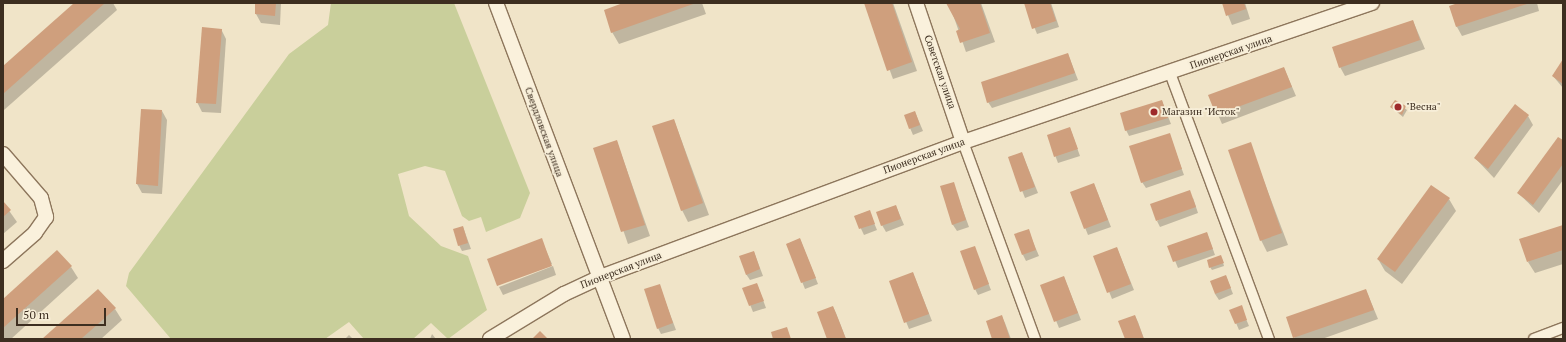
<!DOCTYPE html>
<html>
<head>
<meta charset="utf-8">
<style>
  body { margin:0 }
  #map { position:relative; width:1566px; height:342px; overflow:hidden; background:#f0e4c8; font-family:"PT Serif",serif }
  div>[style] { position:absolute }
  [style*='--x'] { left:calc(var(--x)*1px); top:calc(var(--y)*1px); width:calc(var(--w)*1px); rotate:calc(var(--a)*1deg) }
  .green>* { inset:0; background:#c9cf9b }
  .shadow>* { inset:0; background:#0003 }
  .building>* { inset:0; background:#cf9f7d }
  .roads { filter:drop-shadow(1px 0 #8d765c) drop-shadow(-1px 0 #8d765c) drop-shadow(0 1px #8d765c) drop-shadow(0 -1px #8d765c) }
  .street>* { height:10px; margin:-5px; padding:0 5px; transform-origin:5px; border-radius:5px; background:#faf1dc }
  .secondary>* { height:14px; margin:-7px; padding:0 7px; transform-origin:7px; border-radius:7px; background:#faf1dc }
  .dots>* { width:11px; height:11px; translate:-50% -50%; box-sizing:border-box; border:2px solid #f7eed8; border-radius:50% }
  span { translate:-50% -50%; white-space:nowrap; text-align:center; line-height:1.15; -webkit-text-stroke:3.5px #f7eed8; paint-order:stroke }
  .street-label { font-size:10px; color:#3d2e20 }
  .poi-label { font-size:10px; color:#3d2e20 }
  .left { translate:0 -50%; text-align:left }
  .frame { position:absolute; inset:0; border:4px solid #3d2e20; pointer-events:none }
  .scale { position:absolute; left:16px; top:308px; width:90px; height:18px; box-sizing:border-box; border:2px solid #3d2e20; border-top:0; padding-left:5px; font-size:12px; line-height:14px; white-space:nowrap; color:#3d2e20; -webkit-text-stroke:3px #f7eed8; paint-order:stroke }
</style>
</head>
<body>
<div id="map">
  <div class="green">
    <i style="clip-path:polygon(331px 3px,454px 3px,530px 193px,520px 218px,486px 232px,481px 217px,469px 221px,462px 216px,445px 171px,425px 166px,398px 174px,409px 216px,441px 246px,468px 256px,487px 310px,448px 339px,431px 323px,413px 339px,364px 339px,349px 322px,325px 339px,171px 339px,126px 286px,129px 273px,289px 54px,328px 25px)"></i>
  </div>
  <div class="shadow">
    <i style="clip-path:polygon(76px 3px,113px 3px,117px 10px,4px 110px,3px 67px)"></i>
    <i style="clip-path:polygon(256px 3px,281px 3px,280px 25px,261px 23px,256px 14px)"></i>
    <i style="clip-path:polygon(626px 3px,702px 3px,706px 14px,619px 44px,612px 32px)"></i>
    <i style="clip-path:polygon(865px 3px,893px 3px,917px 71px,893px 79px)"></i>
    <i style="clip-path:polygon(949px 3px,981px 3px,995px 42px,966px 52px)"></i>
    <i style="clip-path:polygon(1025px 3px,1051px 3px,1059px 27px,1037px 34px)"></i>
    <i style="clip-path:polygon(1223px 3px,1245px 3px,1250px 19px,1232px 25px)"></i>
    <i style="clip-path:polygon(1461px 3px,1537px 3px,1539px 11px,1462px 36px,1457px 27px)"></i>
    <i style="clip-path:polygon(1413px 21px,1425px 49px,1345px 76px,1340px 67px)"></i>
    <i style="clip-path:polygon(221px 29px,226px 39px,221px 113px,202px 112px,197px 102px)"></i>
    <i style="clip-path:polygon(1068px 54px,1078px 80px,992px 108px,988px 102px)"></i>
    <i style="clip-path:polygon(1563px 61px,1563px 88px,1553px 76px)"></i>
    <i style="clip-path:polygon(1284px 68px,1296px 96px,1222px 124px,1210px 96px)"></i>
    <i style="clip-path:polygon(1162px 101px,1171px 124px,1129px 136px,1126px 130px)"></i>
    <i style="clip-path:polygon(1395px 101px,1407px 110px,1403px 117px,1391px 107px)"></i>
    <i style="clip-path:polygon(162px 111px,167px 120px,162px 194px,142px 193px,137px 184px)"></i>
    <i style="clip-path:polygon(915px 112px,923px 131px,913px 135px,905px 116px)"></i>
    <i style="clip-path:polygon(1528px 116px,1533px 125px,1494px 178px,1475px 158px)"></i>
    <i style="clip-path:polygon(674px 120px,709px 215px,688px 222px,682px 210px)"></i>
    <i style="clip-path:polygon(1070px 128px,1080px 156px,1058px 163px,1048px 136px)"></i>
    <i style="clip-path:polygon(1169px 134px,1184px 175px,1146px 188px,1142px 182px)"></i>
    <i style="clip-path:polygon(617px 142px,650px 236px,628px 244px,595px 149px)"></i>
    <i style="clip-path:polygon(1563px 142px,1563px 180px,1539px 213px,1518px 193px)"></i>
    <i style="clip-path:polygon(1250px 144px,1288px 245px,1267px 252px,1261px 240px)"></i>
    <i style="clip-path:polygon(1022px 153px,1038px 193px,1025px 198px,1009px 157px)"></i>
    <i style="clip-path:polygon(953px 183px,969px 227px,957px 231px,953px 225px)"></i>
    <i style="clip-path:polygon(1094px 184px,1111px 227px,1088px 235px,1071px 193px)"></i>
    <i style="clip-path:polygon(1193px 198px,1198px 213px,1160px 227px,1157px 221px)"></i>
    <i style="clip-path:polygon(1449px 199px,1456px 211px,1402px 284px,1385px 271px,1378px 259px)"></i>
    <i style="clip-path:polygon(3px 202px,17px 222px,3px 234px)"></i>
    <i style="clip-path:polygon(896px 206px,904px 225px,886px 232px,882px 225px)"></i>
    <i style="clip-path:polygon(869px 211px,877px 230px,864px 235px,855px 216px)"></i>
    <i style="clip-path:polygon(1563px 226px,1563px 264px,1535px 273px,1528px 262px)"></i>
    <i style="clip-path:polygon(463px 227px,471px 249px,462px 251px,459px 245px)"></i>
    <i style="clip-path:polygon(1028px 230px,1039px 256px,1026px 261px,1023px 255px)"></i>
    <i style="clip-path:polygon(1207px 233px,1215px 255px,1178px 268px,1169px 246px)"></i>
    <i style="clip-path:polygon(541px 239px,552px 264px,498px 285px)"></i>
    <i style="clip-path:polygon(800px 239px,818px 284px,805px 289px,787px 244px)"></i>
    <i style="clip-path:polygon(974px 247px,991px 290px,978px 295px,975px 289px)"></i>
    <i style="clip-path:polygon(1117px 248px,1134px 290px,1112px 299px,1095px 256px)"></i>
    <i style="clip-path:polygon(754px 252px,763px 276px,750px 280px,746px 274px)"></i>
    <i style="clip-path:polygon(1222px 259px,1224px 266px,1212px 270px,1210px 267px)"></i>
    <i style="clip-path:polygon(553px 266px,556px 275px,503px 295px,499px 287px)"></i>
    <i style="clip-path:polygon(71px 267px,78px 278px,11px 339px,3px 339px,3px 300px)"></i>
    <i style="clip-path:polygon(913px 273px,932px 321px,909px 329px,890px 282px)"></i>
    <i style="clip-path:polygon(1226px 276px,1233px 294px,1219px 300px,1215px 294px)"></i>
    <i style="clip-path:polygon(1064px 277px,1081px 320px,1059px 328px,1042px 286px)"></i>
    <i style="clip-path:polygon(757px 284px,766px 308px,753px 312px,744px 289px)"></i>
    <i style="clip-path:polygon(659px 285px,676px 330px,661px 334px,658px 328px)"></i>
    <i style="clip-path:polygon(1366px 290px,1378px 319px,1322px 339px,1295px 339px,1287px 318px)"></i>
    <i style="clip-path:polygon(833px 307px,836px 313px,846px 339px,828px 339px)"></i>
    <i style="clip-path:polygon(1241px 307px,1249px 326px,1239px 330px,1231px 311px)"></i>
    <i style="clip-path:polygon(115px 309px,122px 320px,101px 339px,44px 339px)"></i>
    <i style="clip-path:polygon(1135px 316px,1138px 322px,1144px 339px,1126px 339px)"></i>
    <i style="clip-path:polygon(1002px 317px,1005px 323px,1011px 339px,993px 339px)"></i>
    <i style="clip-path:polygon(432px 334px,436px 339px,430px 339px)"></i>
    <i style="clip-path:polygon(349px 335px,353px 339px,345px 339px)"></i>
  </div>
  <div class="building">
    <i style="clip-path:polygon(74px 3px,105px 3px,3px 94px,3px 66px)"></i>
    <i style="clip-path:polygon(255px 3px,276px 3px,275px 16px,255px 14px)"></i>
    <i style="clip-path:polygon(623px 3px,696px 3px,611px 33px,604px 10px)"></i>
    <i style="clip-path:polygon(864px 3px,892px 3px,912px 62px,887px 71px)"></i>
    <i style="clip-path:polygon(946px 3px,980px 3px,990px 33px,960px 43px,956px 31px,960px 29px)"></i>
    <i style="clip-path:polygon(1024px 3px,1050px 3px,1056px 21px,1032px 29px)"></i>
    <i style="clip-path:polygon(1222px 3px,1244px 3px,1246px 9px,1226px 16px)"></i>
    <i style="clip-path:polygon(1458px 3px,1530px 3px,1456px 27px,1449px 6px)"></i>
    <i style="clip-path:polygon(1413px 20px,1420px 40px,1339px 68px,1332px 47px)"></i>
    <i style="clip-path:polygon(202px 27px,222px 29px,216px 104px,196px 103px)"></i>
    <i style="clip-path:polygon(1068px 53px,1075px 73px,987px 103px,981px 82px)"></i>
    <i style="clip-path:polygon(1563px 59px,1563px 84px,1552px 76px)"></i>
    <i style="clip-path:polygon(1284px 67px,1292px 87px,1216px 115px,1208px 95px)"></i>
    <i style="clip-path:polygon(1162px 100px,1168px 118px,1125px 131px,1120px 113px)"></i>
    <i style="clip-path:polygon(1395px 100px,1406px 106px,1402px 115px,1390px 107px)"></i>
    <i style="clip-path:polygon(1515px 104px,1529px 115px,1488px 169px,1474px 158px)"></i>
    <i style="clip-path:polygon(141px 109px,162px 110px,158px 186px,136px 184px)"></i>
    <i style="clip-path:polygon(915px 111px,920px 125px,909px 129px,904px 115px)"></i>
    <i style="clip-path:polygon(674px 119px,703px 203px,681px 211px,652px 126px)"></i>
    <i style="clip-path:polygon(1070px 127px,1078px 149px,1054px 157px,1047px 135px)"></i>
    <i style="clip-path:polygon(1170px 133px,1182px 169px,1141px 183px,1129px 146px)"></i>
    <i style="clip-path:polygon(1558px 137px,1563px 140px,1563px 164px,1533px 205px,1517px 193px)"></i>
    <i style="clip-path:polygon(617px 140px,645px 225px,621px 232px,593px 148px)"></i>
    <i style="clip-path:polygon(1251px 142px,1282px 233px,1260px 241px,1228px 150px)"></i>
    <i style="clip-path:polygon(1022px 152px,1035px 187px,1020px 192px,1008px 157px)"></i>
    <i style="clip-path:polygon(954px 182px,966px 220px,952px 225px,940px 186px)"></i>
    <i style="clip-path:polygon(1094px 183px,1108px 220px,1084px 229px,1070px 192px)"></i>
    <i style="clip-path:polygon(1431px 185px,1450px 198px,1395px 272px,1377px 259px)"></i>
    <i style="clip-path:polygon(1190px 190px,1196px 207px,1156px 221px,1150px 204px)"></i>
    <i style="clip-path:polygon(3px 201px,11px 210px,3px 217px)"></i>
    <i style="clip-path:polygon(896px 205px,901px 219px,881px 226px,876px 212px)"></i>
    <i style="clip-path:polygon(870px 210px,875px 224px,859px 229px,854px 216px)"></i>
    <i style="clip-path:polygon(1563px 225px,1563px 250px,1527px 262px,1519px 239px)"></i>
    <i style="clip-path:polygon(463px 226px,468px 243px,458px 246px,453px 229px)"></i>
    <i style="clip-path:polygon(1029px 229px,1036px 250px,1022px 255px,1014px 234px)"></i>
    <i style="clip-path:polygon(1207px 232px,1213px 249px,1173px 262px,1167px 246px)"></i>
    <i style="clip-path:polygon(542px 238px,552px 266px,497px 286px,487px 259px)"></i>
    <i style="clip-path:polygon(800px 238px,816px 278px,801px 283px,786px 244px)"></i>
    <i style="clip-path:polygon(975px 246px,989px 284px,974px 290px,960px 251px)"></i>
    <i style="clip-path:polygon(1117px 247px,1131px 284px,1107px 293px,1093px 256px)"></i>
    <i style="clip-path:polygon(57px 250px,72px 266px,3px 328px,3px 299px)"></i>
    <i style="clip-path:polygon(754px 251px,760px 269px,746px 275px,739px 256px)"></i>
    <i style="clip-path:polygon(1221px 255px,1224px 263px,1209px 268px,1207px 260px)"></i>
    <i style="clip-path:polygon(913px 272px,929px 314px,904px 323px,889px 281px)"></i>
    <i style="clip-path:polygon(1226px 275px,1231px 288px,1215px 294px,1210px 281px)"></i>
    <i style="clip-path:polygon(1064px 276px,1078px 313px,1054px 322px,1040px 285px)"></i>
    <i style="clip-path:polygon(757px 283px,764px 301px,749px 306px,742px 288px)"></i>
    <i style="clip-path:polygon(660px 284px,673px 323px,657px 329px,644px 289px)"></i>
    <i style="clip-path:polygon(98px 289px,116px 308px,81px 339px,42px 339px)"></i>
    <i style="clip-path:polygon(1366px 289px,1374px 310px,1293px 338px,1286px 317px)"></i>
    <i style="clip-path:polygon(1242px 305px,1247px 320px,1235px 324px,1229px 310px)"></i>
    <i style="clip-path:polygon(833px 306px,841px 326px,846px 339px,827px 339px,817px 312px)"></i>
    <i style="clip-path:polygon(1002px 315px,1010px 339px,992px 339px,986px 321px)"></i>
    <i style="clip-path:polygon(1135px 315px,1144px 339px,1125px 339px,1118px 321px)"></i>
    <i style="clip-path:polygon(787px 327px,791px 339px,773px 339px,771px 332px)"></i>
    <i style="clip-path:polygon(540px 331px,548px 339px,532px 339px)"></i>
  </div>
  <div class="roads">
    <div class="street">
      <i style="--x:1170;--y:73;--w:284;--a:69.6"></i>
      <i style="--x:963;--y:142;--w:210;--a:69.9"></i>
      <i style="--x:1534;--y:339;--w:31;--a:-21"></i>
    </div>
    <div class="secondary">
      <i style="--x:496;--y:3;--w:359;--a:69.3"></i>
      <i style="--x:916;--y:3;--w:147;--a:71.3"></i>
      <i style="--x:3;--y:154;--w:58;--a:49.2"></i>
      <i style="--x:41;--y:198;--w:20;--a:75"></i>
      <i style="--x:46;--y:217;--w:19;--a:125"></i>
      <i style="--x:35;--y:233;--w:43;--a:138.8"></i>
      <i style="--x:490;--y:339;--w:87;--a:-31.3"></i>
      <i style="--x:564;--y:294;--w:40;--a:-25"></i>
      <i style="--x:600;--y:277;--w:387;--a:-20.4"></i>
      <i style="--x:963;--y:142;--w:432;--a:-18.8"></i>
    </div>
  </div>
  <div class="dots">
    <i style="left:1398px;top:107px;background:#9e2a2b"></i>
    <i style="left:1154px;top:112px;background:#9e2a2b"></i>
  </div>
  <div class="street-label">
    <span style="left:1231px;top:52px;rotate:-19deg">Пионерская улица</span>
    <span style="left:940px;top:72px;rotate:71deg">Советская улица</span>
    <span style="left:544px;top:132px;rotate:70deg">Свердловская улица</span>
    <span style="left:924px;top:156px;rotate:-20deg">Пионерская улица</span>
    <span style="left:621px;top:270px;rotate:-21deg">Пионерская улица</span>
  </div>
  <div class="poi-label">
    <span class="left" style="left:1406px;top:107px">"Весна"</span>
    <span class="left" style="left:1162px;top:112px">Магазин "Исток"</span>
  </div>
  <div class="frame"></div>
  <div class="scale">50 m</div>
</div>
</body>
</html>
